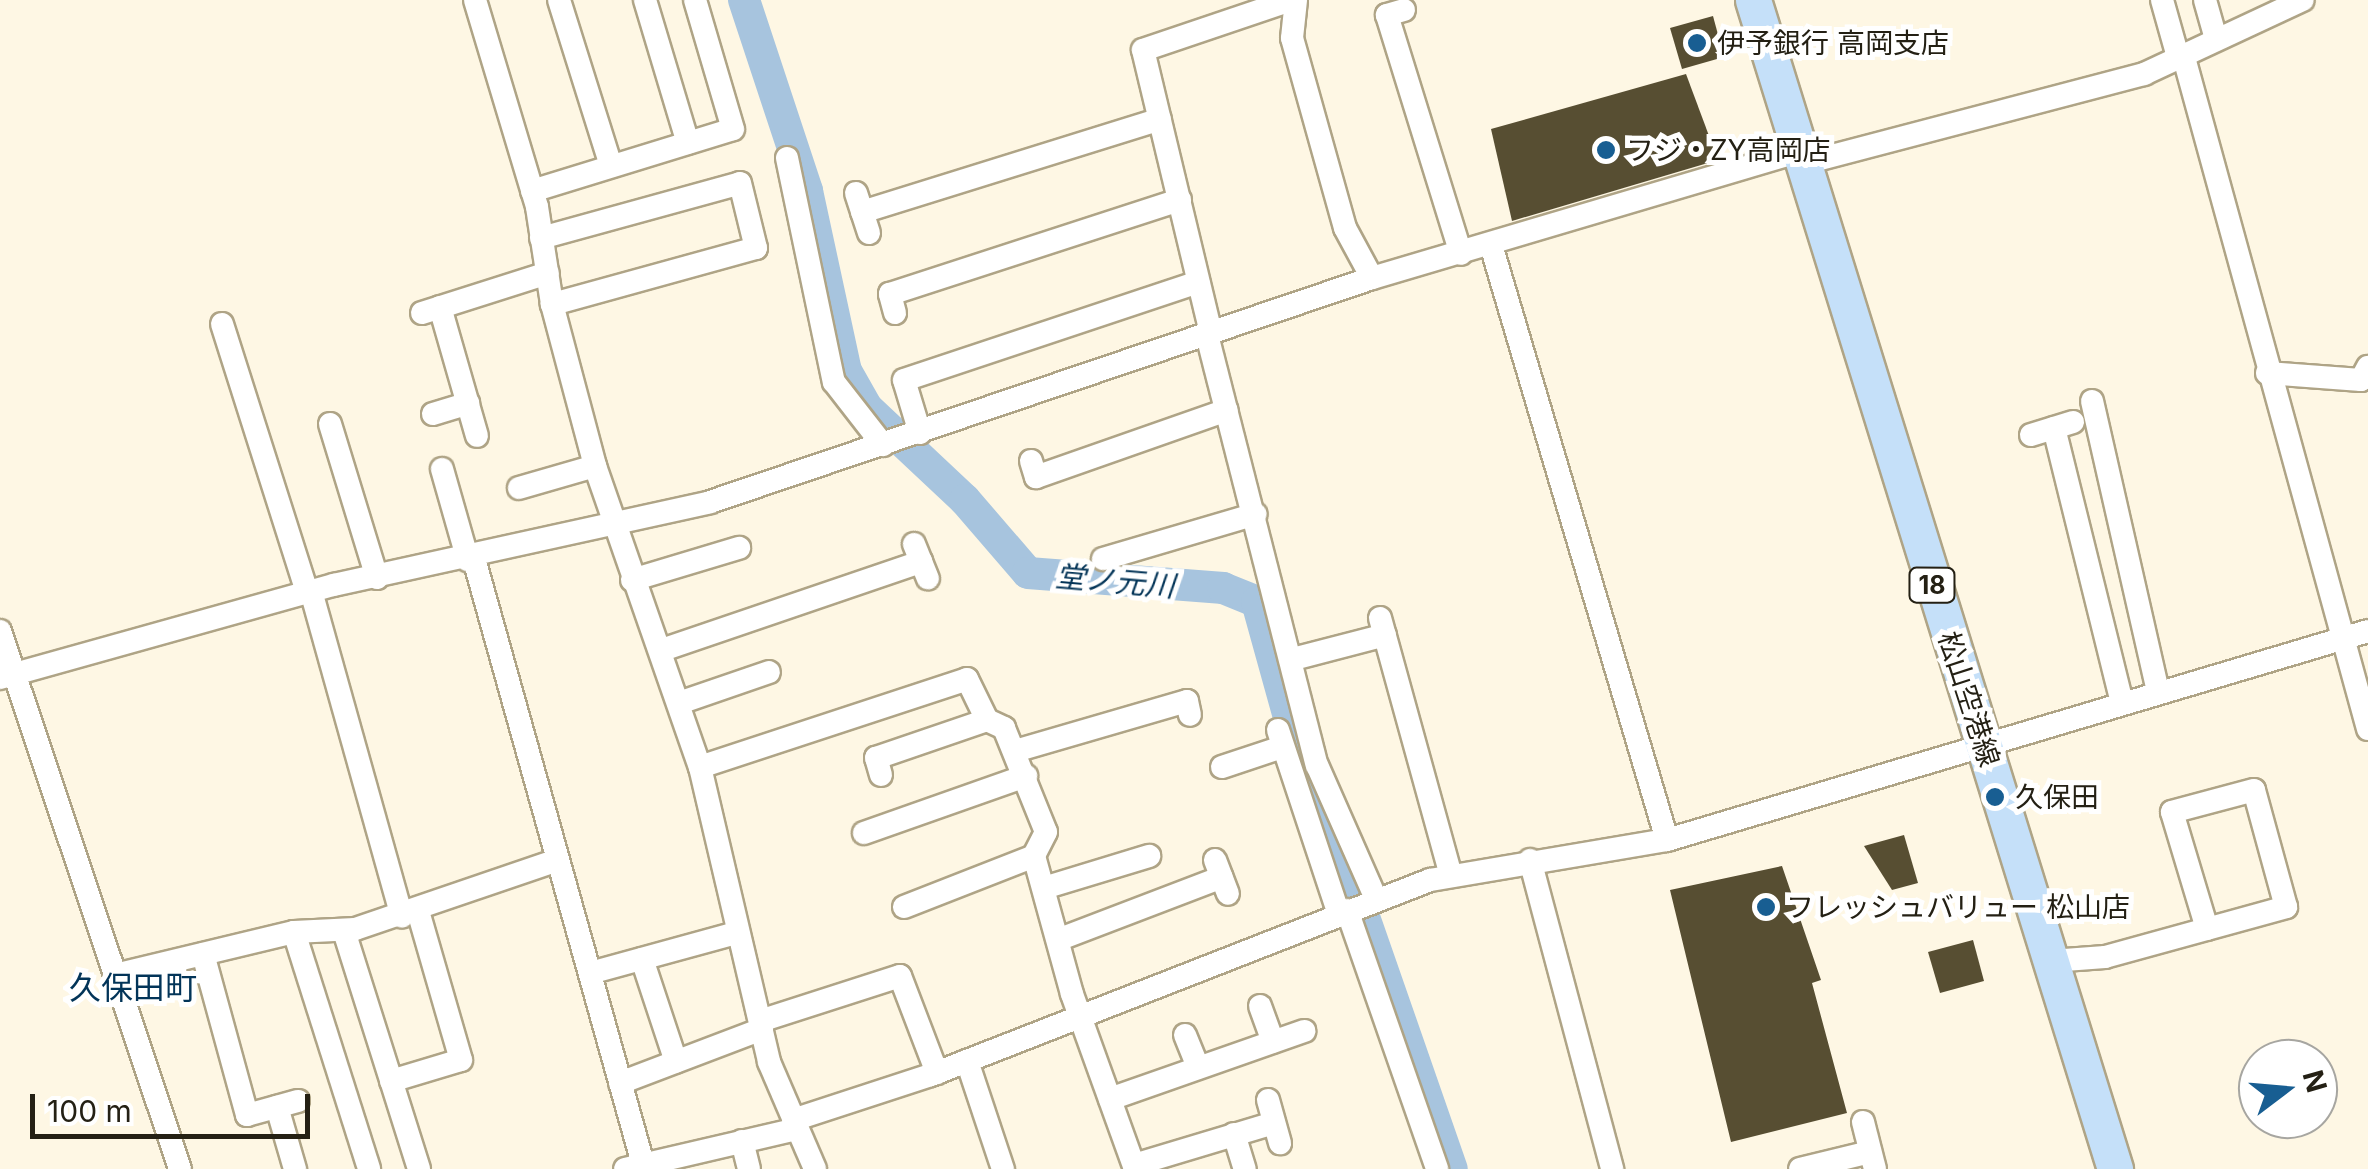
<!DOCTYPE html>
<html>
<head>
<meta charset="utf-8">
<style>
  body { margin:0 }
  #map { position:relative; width:2368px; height:1169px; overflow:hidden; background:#fef7e4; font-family:Inter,"Noto Sans JP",sans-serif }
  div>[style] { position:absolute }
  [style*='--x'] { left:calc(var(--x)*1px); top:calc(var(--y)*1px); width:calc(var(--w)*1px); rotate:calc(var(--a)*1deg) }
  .river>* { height:32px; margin:-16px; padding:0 16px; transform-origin:16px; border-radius:16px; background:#a7c4de }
  .building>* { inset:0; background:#574e32 }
  .roads { filter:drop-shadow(2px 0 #afa486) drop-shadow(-2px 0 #afa486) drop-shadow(0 2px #afa486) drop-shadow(0 -2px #afa486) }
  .minor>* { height:22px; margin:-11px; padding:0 11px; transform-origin:11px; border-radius:11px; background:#fff }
  .primary>* { height:35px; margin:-17.5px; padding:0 17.5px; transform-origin:17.5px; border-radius:17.5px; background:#c5e0f9 }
  .dots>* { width:28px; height:28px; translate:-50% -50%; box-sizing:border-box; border:5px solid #fff; border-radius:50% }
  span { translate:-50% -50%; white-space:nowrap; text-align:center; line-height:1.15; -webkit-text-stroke:10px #fff; paint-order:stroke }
  .shield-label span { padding:2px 8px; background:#fff; border:2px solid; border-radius:8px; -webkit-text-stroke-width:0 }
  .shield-label { font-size:25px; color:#242014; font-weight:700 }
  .poi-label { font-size:28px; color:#242014 }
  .left { translate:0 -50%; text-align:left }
  .street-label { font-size:28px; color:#242014 }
  .water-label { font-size:30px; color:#033457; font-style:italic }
  .quarter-label { font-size:32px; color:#023458 }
  .north { position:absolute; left:2238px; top:1039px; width:100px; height:100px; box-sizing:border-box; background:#fff; border:2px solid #a7a6a1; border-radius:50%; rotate:74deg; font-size:28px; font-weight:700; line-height:40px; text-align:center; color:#242014 }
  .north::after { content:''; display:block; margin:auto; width:35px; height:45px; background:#185e92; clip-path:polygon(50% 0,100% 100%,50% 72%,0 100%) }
  .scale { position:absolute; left:30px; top:1094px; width:280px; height:45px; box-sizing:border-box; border:5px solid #242014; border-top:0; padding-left:12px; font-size:30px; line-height:35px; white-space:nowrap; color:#242014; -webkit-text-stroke:8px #fff; paint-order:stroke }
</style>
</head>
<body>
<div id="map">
  <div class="river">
    <i style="--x:744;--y:0;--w:201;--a:71.7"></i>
    <i style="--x:807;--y:191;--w:184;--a:77.8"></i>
    <i style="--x:846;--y:371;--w:43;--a:60.4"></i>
    <i style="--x:867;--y:408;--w:134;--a:43.2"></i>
    <i style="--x:965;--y:500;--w:96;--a:49.2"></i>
    <i style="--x:1028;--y:573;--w:196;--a:4.4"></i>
    <i style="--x:1223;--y:588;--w:37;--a:22"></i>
    <i style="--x:1257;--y:602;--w:175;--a:74.5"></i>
    <i style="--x:1304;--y:771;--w:130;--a:67"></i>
    <i style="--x:1355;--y:891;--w:294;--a:70.8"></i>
  </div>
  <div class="building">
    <i style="clip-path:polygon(1713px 16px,1724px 57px,1682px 69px,1670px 28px)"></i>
    <i style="clip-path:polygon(1686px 74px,1718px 160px,1512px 221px,1491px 129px)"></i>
    <i style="clip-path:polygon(1904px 835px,1918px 883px,1892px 890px,1864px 846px)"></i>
    <i style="clip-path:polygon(1782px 866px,1821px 980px,1812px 983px,1847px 1113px,1731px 1142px,1670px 890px)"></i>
    <i style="clip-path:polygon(1973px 940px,1984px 981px,1940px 993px,1928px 952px)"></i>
  </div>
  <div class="roads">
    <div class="minor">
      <i style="--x:475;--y:0;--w:216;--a:73.3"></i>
      <i style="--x:537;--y:207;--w:98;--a:81.2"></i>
      <i style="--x:552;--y:304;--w:168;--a:75.1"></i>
      <i style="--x:595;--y:466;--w:319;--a:70.8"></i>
      <i style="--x:700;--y:767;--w:303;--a:76.8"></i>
      <i style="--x:769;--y:1062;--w:116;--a:66.7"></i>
      <i style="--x:559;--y:0;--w:174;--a:72.6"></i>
      <i style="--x:645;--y:0;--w:149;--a:73.3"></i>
      <i style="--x:1296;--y:0;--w:38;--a:96"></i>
      <i style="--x:1292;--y:38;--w:197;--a:74.4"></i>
      <i style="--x:1345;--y:228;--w:57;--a:61.6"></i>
      <i style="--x:2162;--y:0;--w:59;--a:74.3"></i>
      <i style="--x:2205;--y:0;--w:41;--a:74.2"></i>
      <i style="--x:1404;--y:10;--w:18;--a:164"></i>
      <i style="--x:1387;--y:15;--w:250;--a:72.8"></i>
      <i style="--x:2183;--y:54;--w:700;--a:74.67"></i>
      <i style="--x:787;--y:158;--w:229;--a:78.2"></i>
      <i style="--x:834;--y:382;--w:80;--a:52.1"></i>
      <i style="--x:1801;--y:164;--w:355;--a:-14.7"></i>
      <i style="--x:2144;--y:74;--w:175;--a:-25"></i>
      <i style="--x:532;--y:191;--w:210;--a:-17.1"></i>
      <i style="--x:733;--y:129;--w:134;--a:-106.4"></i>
      <i style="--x:856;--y:193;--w:42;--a:72"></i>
      <i style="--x:862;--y:212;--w:312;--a:-17.3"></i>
      <i style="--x:541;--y:238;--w:206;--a:-15.4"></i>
      <i style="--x:740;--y:183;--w:67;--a:76.2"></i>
      <i style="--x:756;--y:248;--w:212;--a:164.6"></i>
      <i style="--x:1491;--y:245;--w:620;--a:73.52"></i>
      <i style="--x:440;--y:307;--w:134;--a:74"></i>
      <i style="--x:422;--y:313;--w:132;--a:-17.6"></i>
      <i style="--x:895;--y:313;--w:20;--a:-105"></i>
      <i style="--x:890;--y:294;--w:305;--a:-18"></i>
      <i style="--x:222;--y:324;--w:281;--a:72.4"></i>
      <i style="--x:1211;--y:333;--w:291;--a:-103.5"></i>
      <i style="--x:1143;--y:50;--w:156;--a:-18.7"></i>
      <i style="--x:1207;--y:335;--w:444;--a:75.7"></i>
      <i style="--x:1317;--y:765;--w:146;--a:66.2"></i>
      <i style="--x:2267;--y:373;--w:94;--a:4.3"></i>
      <i style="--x:2361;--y:380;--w:15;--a:-62"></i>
      <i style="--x:2092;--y:401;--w:297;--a:77.2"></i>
      <i style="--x:433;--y:414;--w:37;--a:-17"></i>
      <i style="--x:330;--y:424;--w:161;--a:73"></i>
      <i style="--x:2054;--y:428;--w:282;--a:76.1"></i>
      <i style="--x:920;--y:433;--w:55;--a:-106.8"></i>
      <i style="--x:904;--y:380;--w:310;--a:-18.4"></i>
      <i style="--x:2031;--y:435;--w:44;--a:-17.2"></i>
      <i style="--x:1031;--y:461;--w:17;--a:73"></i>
      <i style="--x:1036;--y:477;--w:202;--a:-19.3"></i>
      <i style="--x:442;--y:469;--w:95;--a:74.1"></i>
      <i style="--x:519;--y:488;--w:79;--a:-16.1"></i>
      <i style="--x:914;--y:544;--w:37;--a:68"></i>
      <i style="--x:474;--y:559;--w:628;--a:74.39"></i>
      <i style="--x:1103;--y:559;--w:159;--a:-16.4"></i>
      <i style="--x:632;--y:580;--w:112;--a:-16.7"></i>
      <i style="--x:311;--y:591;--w:338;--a:74.4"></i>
      <i style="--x:1380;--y:618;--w:267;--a:74.6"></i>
      <i style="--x:0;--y:631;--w:567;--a:71.5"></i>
      <i style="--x:662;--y:650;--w:274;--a:-18.8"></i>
      <i style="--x:1293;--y:659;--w:95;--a:-14.6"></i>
      <i style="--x:0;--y:678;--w:347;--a:-15.6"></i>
      <i style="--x:334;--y:585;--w:385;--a:-12.4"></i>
      <i style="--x:710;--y:502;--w:699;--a:-18.69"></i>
      <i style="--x:1372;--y:278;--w:444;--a:-16.5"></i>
      <i style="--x:679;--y:703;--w:95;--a:-19"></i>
      <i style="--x:1278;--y:730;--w:194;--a:71.7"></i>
      <i style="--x:1015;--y:751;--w:179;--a:-16.2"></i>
      <i style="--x:1187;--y:701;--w:14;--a:78"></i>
      <i style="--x:700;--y:767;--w:281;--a:-18.2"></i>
      <i style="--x:967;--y:679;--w:46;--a:64"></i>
      <i style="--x:1222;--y:767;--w:63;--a:-18.4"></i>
      <i style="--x:881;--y:775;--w:18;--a:-106"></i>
      <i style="--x:876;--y:758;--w:117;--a:-18.9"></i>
      <i style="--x:987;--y:720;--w:19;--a:25"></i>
      <i style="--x:1004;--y:728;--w:112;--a:68"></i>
      <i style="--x:1046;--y:832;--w:27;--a:117"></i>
      <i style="--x:1034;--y:856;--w:143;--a:74.6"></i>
      <i style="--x:1072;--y:994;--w:186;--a:70.2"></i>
      <i style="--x:864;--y:833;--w:172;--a:-19.4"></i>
      <i style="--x:1215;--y:860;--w:36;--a:69"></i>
      <i style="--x:1530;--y:860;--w:320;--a:75.1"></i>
      <i style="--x:1047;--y:887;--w:107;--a:-16.9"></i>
      <i style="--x:904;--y:907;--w:140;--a:-21.4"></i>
      <i style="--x:1347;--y:910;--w:274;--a:70.8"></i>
      <i style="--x:344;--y:931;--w:250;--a:72.5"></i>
      <i style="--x:294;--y:932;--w:249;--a:72.4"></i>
      <i style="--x:1060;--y:939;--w:173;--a:-20.9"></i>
      <i style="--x:203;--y:954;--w:167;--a:74.7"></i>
      <i style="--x:247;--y:1115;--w:53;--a:-15.4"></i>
      <i style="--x:642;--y:959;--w:108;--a:71.7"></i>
      <i style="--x:2051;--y:961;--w:54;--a:-4.2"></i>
      <i style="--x:2105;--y:957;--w:188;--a:-15.4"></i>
      <i style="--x:2286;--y:907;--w:121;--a:-105.3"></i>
      <i style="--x:2254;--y:790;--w:85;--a:165"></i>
      <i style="--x:2172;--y:812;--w:122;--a:73.3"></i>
      <i style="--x:590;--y:973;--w:151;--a:-15.3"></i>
      <i style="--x:115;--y:975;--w:184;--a:-13.5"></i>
      <i style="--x:294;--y:932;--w:61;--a:-2.8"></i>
      <i style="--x:355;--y:929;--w:214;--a:-18.8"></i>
      <i style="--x:1260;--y:1006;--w:38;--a:70"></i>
      <i style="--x:760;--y:1021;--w:147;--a:-17.8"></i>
      <i style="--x:900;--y:976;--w:104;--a:69.1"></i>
      <i style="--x:1185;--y:1035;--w:35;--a:68"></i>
      <i style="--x:967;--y:1061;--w:114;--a:71.6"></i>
      <i style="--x:391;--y:1081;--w:73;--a:-16.7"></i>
      <i style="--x:461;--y:1060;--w:155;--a:-106.1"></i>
      <i style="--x:620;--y:1083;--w:152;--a:-20.8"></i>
      <i style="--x:1110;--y:1099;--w:206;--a:-19.3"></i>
      <i style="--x:1268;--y:1100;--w:45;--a:74.4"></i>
      <i style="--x:277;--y:1107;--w:65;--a:73.8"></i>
      <i style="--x:793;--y:1120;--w:145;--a:-18.1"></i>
      <i style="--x:931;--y:1075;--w:536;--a:-21.34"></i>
      <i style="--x:1430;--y:880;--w:240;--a:-9.6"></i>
      <i style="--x:1667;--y:840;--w:731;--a:-16.6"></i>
      <i style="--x:1863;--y:1122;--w:49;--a:75.7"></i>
      <i style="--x:1234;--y:1134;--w:37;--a:73"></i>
      <i style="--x:742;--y:1141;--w:29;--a:76"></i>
      <i style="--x:1134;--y:1165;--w:146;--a:-16.7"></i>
      <i style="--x:625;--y:1169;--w:177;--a:-13.1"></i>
      <i style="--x:1800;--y:1169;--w:72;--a:-13.7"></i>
    </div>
    <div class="primary">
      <i style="--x:1753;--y:0;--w:1224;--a:72.79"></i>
    </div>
  </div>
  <div class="dots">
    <i style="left:1697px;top:43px;background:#185e92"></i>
    <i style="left:1606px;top:150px;background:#185e92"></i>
    <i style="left:1995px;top:797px;background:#185e92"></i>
    <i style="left:1766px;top:907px;background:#185e92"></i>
  </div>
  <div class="shield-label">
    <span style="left:1932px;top:585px">18</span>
  </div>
  <div class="poi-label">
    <span class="left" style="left:1717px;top:43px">伊予銀行 高岡支店</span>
    <span class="left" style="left:1626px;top:150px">フジ・ZY高岡店</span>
    <span class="left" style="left:2015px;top:797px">久保田</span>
    <span class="left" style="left:1786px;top:907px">フレッシュバリュー 松山店</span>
  </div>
  <div class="street-label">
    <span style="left:1969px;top:699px;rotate:72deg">松山空港線</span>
  </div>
  <div class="water-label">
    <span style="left:1115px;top:581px;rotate:5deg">堂ノ元川</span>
  </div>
  <div class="quarter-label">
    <span style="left:133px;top:988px">久保田町</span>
  </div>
  <div class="north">N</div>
  <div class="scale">100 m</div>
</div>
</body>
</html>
